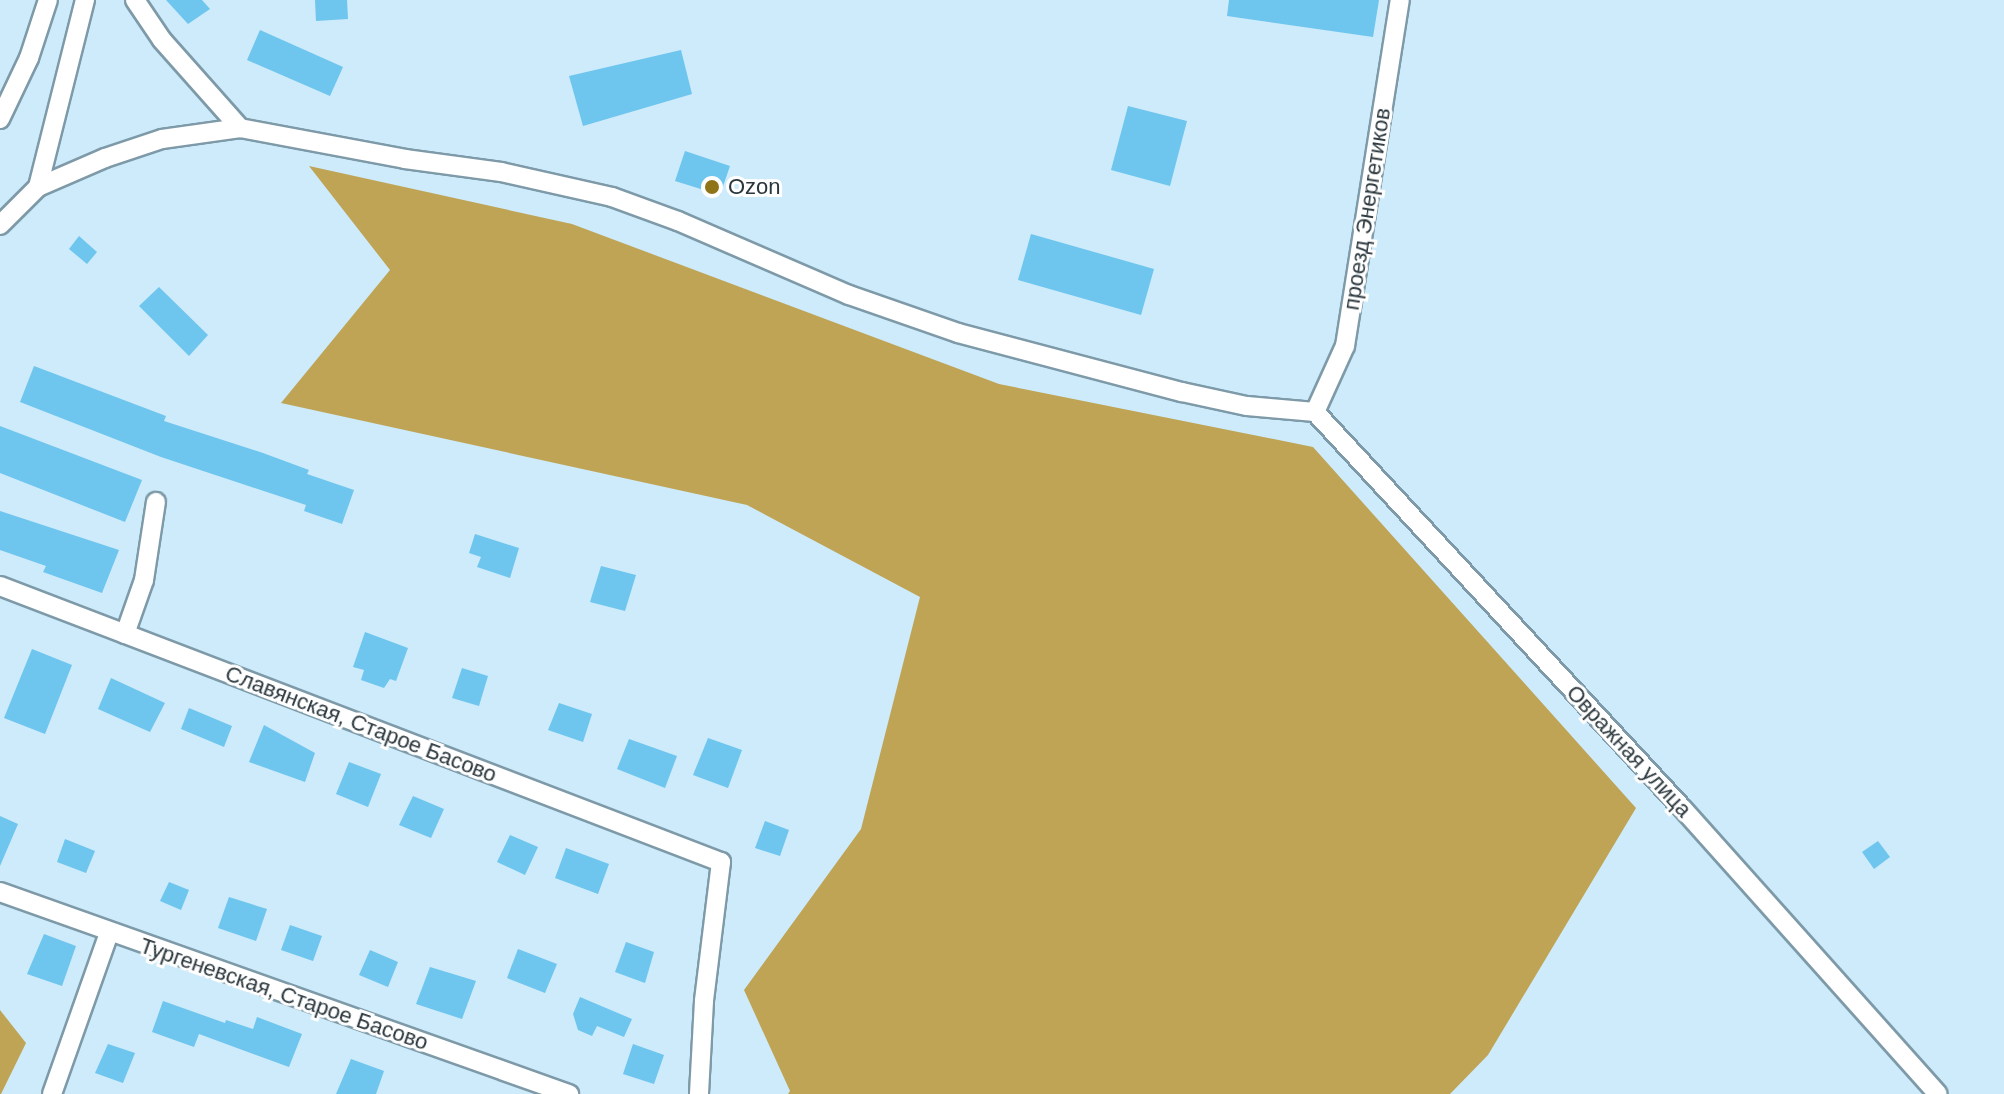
<!DOCTYPE html>
<html>
<head>
<meta charset="utf-8">
<style>
  body { margin:0 }
  #map { position:relative; width:2004px; height:1094px; overflow:hidden; background:#cdebfb; font-family:Helvetica,sans-serif }
  div>[style] { position:absolute }
  [style*='--x'] { left:calc(var(--x)*1px); top:calc(var(--y)*1px); width:calc(var(--w)*1px); rotate:calc(var(--a)*1deg) }
  .forest>* { inset:0; background:#bfa456 }
  .building>* { inset:0; background:#6ec5ee }
  .roads { filter:drop-shadow(2px 0 #7e9aa8) drop-shadow(-2px 0 #7e9aa8) drop-shadow(0 2px #7e9aa8) drop-shadow(0 -2px #7e9aa8) }
  .minor>* { height:18px; margin:-9px; padding:0 9px; transform-origin:9px; border-radius:9px; background:#fff }
  .dots>* { width:22px; height:22px; translate:-50% -50%; box-sizing:border-box; border:4px solid #fff; border-radius:50% }
  span { translate:-50% -50%; white-space:nowrap; text-align:center; line-height:1.15; -webkit-text-stroke:6px #fff; paint-order:stroke }
  .poi-label { font-size:22px; color:#2b373d }
  .left { translate:0 -50%; text-align:left }
  .street-label { font-size:22px; color:#2b373d }
</style>
</head>
<body>
<div id="map">
  <div class="forest">
    <i style="clip-path:polygon(309px 166px,572px 224px,999px 384px,1313px 447px,1636px 808px,1488px 1055px,1450px 1094px,788px 1094px,790px 1091px,744px 990px,861px 829px,920px 597px,747px 505px,281px 403px,390px 270px)"></i>
    <i style="clip-path:polygon(0 1010px,26px 1043px,1px 1094px,0 1094px)"></i>
  </div>
  <div class="building">
    <i style="clip-path:polygon(166px 0,202px 0,210px 9px,188px 24px)"></i>
    <i style="clip-path:polygon(315px 0,347px 0,348px 19px,316px 21px)"></i>
    <i style="clip-path:polygon(1229px 0,1379px 0,1373px 37px,1227px 16px)"></i>
    <i style="clip-path:polygon(260px 30px,343px 67px,330px 96px,247px 60px)"></i>
    <i style="clip-path:polygon(681px 50px,692px 94px,583px 126px,569px 76px)"></i>
    <i style="clip-path:polygon(1128px 106px,1187px 121px,1170px 186px,1111px 170px)"></i>
    <i style="clip-path:polygon(685px 151px,730px 166px,720px 195px,675px 181px)"></i>
    <i style="clip-path:polygon(1031px 234px,1154px 269px,1141px 315px,1018px 280px)"></i>
    <i style="clip-path:polygon(79px 236px,97px 252px,87px 264px,69px 249px)"></i>
    <i style="clip-path:polygon(159px 287px,208px 335px,189px 356px,139px 306px)"></i>
    <i style="clip-path:polygon(34px 366px,166px 416px,164px 421px,263px 453px,309px 470px,307px 474px,354px 490px,342px 524px,304px 511px,306px 505px,161px 457px,20px 402px)"></i>
    <i style="clip-path:polygon(0 426px,142px 480px,125px 522px,0 473px)"></i>
    <i style="clip-path:polygon(0 511px,119px 550px,102px 593px,43px 572px,46px 566px,0 550px)"></i>
    <i style="clip-path:polygon(475px 534px,519px 548px,510px 578px,477px 567px,481px 557px,469px 553px)"></i>
    <i style="clip-path:polygon(601px 566px,636px 575px,625px 611px,590px 602px)"></i>
    <i style="clip-path:polygon(365px 632px,408px 648px,396px 681px,390px 679px,384px 688px,361px 680px,364px 670px,353px 667px)"></i>
    <i style="clip-path:polygon(32px 649px,72px 665px,45px 734px,4px 718px)"></i>
    <i style="clip-path:polygon(462px 668px,488px 676px,479px 706px,452px 698px)"></i>
    <i style="clip-path:polygon(111px 678px,165px 703px,150px 732px,98px 709px)"></i>
    <i style="clip-path:polygon(559px 703px,592px 714px,583px 742px,548px 730px)"></i>
    <i style="clip-path:polygon(189px 708px,232px 726px,224px 747px,181px 729px)"></i>
    <i style="clip-path:polygon(264px 725px,315px 753px,305px 782px,249px 762px)"></i>
    <i style="clip-path:polygon(708px 738px,742px 750px,728px 788px,693px 775px)"></i>
    <i style="clip-path:polygon(629px 739px,677px 756px,665px 788px,617px 769px)"></i>
    <i style="clip-path:polygon(349px 762px,381px 774px,368px 807px,336px 794px)"></i>
    <i style="clip-path:polygon(413px 796px,444px 809px,431px 838px,399px 825px)"></i>
    <i style="clip-path:polygon(0 816px,18px 824px,0 866px)"></i>
    <i style="clip-path:polygon(765px 821px,789px 830px,780px 856px,755px 848px)"></i>
    <i style="clip-path:polygon(510px 835px,538px 847px,525px 875px,497px 862px)"></i>
    <i style="clip-path:polygon(65px 839px,95px 851px,86px 873px,57px 862px)"></i>
    <i style="clip-path:polygon(1878px 841px,1890px 857px,1874px 869px,1862px 852px)"></i>
    <i style="clip-path:polygon(566px 848px,609px 864px,598px 894px,555px 878px)"></i>
    <i style="clip-path:polygon(169px 882px,189px 890px,181px 910px,160px 901px)"></i>
    <i style="clip-path:polygon(229px 897px,267px 909px,256px 941px,218px 928px)"></i>
    <i style="clip-path:polygon(290px 925px,322px 936px,313px 961px,281px 950px)"></i>
    <i style="clip-path:polygon(44px 934px,76px 946px,62px 986px,27px 974px)"></i>
    <i style="clip-path:polygon(626px 942px,654px 952px,645px 983px,615px 972px)"></i>
    <i style="clip-path:polygon(518px 949px,557px 964px,545px 993px,507px 978px)"></i>
    <i style="clip-path:polygon(370px 950px,398px 962px,388px 987px,359px 975px)"></i>
    <i style="clip-path:polygon(430px 967px,476px 981px,462px 1019px,416px 1004px)"></i>
    <i style="clip-path:polygon(580px 997px,632px 1019px,624px 1037px,597px 1026px,592px 1036px,578px 1030px,573px 1014px)"></i>
    <i style="clip-path:polygon(163px 1001px,225px 1023px,226px 1020px,253px 1029px,257px 1017px,302px 1034px,289px 1067px,199px 1034px,194px 1047px,152px 1032px)"></i>
    <i style="clip-path:polygon(108px 1044px,135px 1053px,123px 1083px,95px 1073px)"></i>
    <i style="clip-path:polygon(633px 1044px,664px 1055px,654px 1084px,623px 1074px)"></i>
    <i style="clip-path:polygon(351px 1059px,384px 1071px,376px 1094px,336px 1094px)"></i>
  </div>
  <div class="roads">
    <div class="minor">
      <i style="--x:135;--y:0;--w:48;--a:56"></i>
      <i style="--x:162;--y:40;--w:118;--a:48.4"></i>
      <i style="--x:0;--y:119;--w:68;--a:-64.6"></i>
      <i style="--x:29;--y:58;--w:61;--a:-71.9"></i>
      <i style="--x:38;--y:187;--w:193;--a:-75.9"></i>
      <i style="--x:0;--y:225;--w:54;--a:-45"></i>
      <i style="--x:38;--y:187;--w:73;--a:-23.4"></i>
      <i style="--x:105;--y:158;--w:60;--a:-18.4"></i>
      <i style="--x:162;--y:139;--w:79;--a:-8"></i>
      <i style="--x:240;--y:128;--w:168;--a:10.6"></i>
      <i style="--x:405;--y:159;--w:97;--a:7.7"></i>
      <i style="--x:501;--y:172;--w:114;--a:12.7"></i>
      <i style="--x:612;--y:197;--w:70;--a:20"></i>
      <i style="--x:678;--y:221;--w:186;--a:23.4"></i>
      <i style="--x:849;--y:295;--w:115;--a:19.2"></i>
      <i style="--x:958;--y:333;--w:232;--a:14.8"></i>
      <i style="--x:1182;--y:392;--w:66;--a:12.2"></i>
      <i style="--x:1247;--y:406;--w:68;--a:5"></i>
      <i style="--x:1315;--y:412;--w:541;--a:47.17"></i>
      <i style="--x:1683;--y:809;--w:382;--a:48.2"></i>
      <i style="--x:1315;--y:412;--w:72;--a:-65.6"></i>
      <i style="--x:1345;--y:346;--w:350;--a:-81"></i>
      <i style="--x:0;--y:586;--w:772;--a:20.95"></i>
      <i style="--x:721;--y:862;--w:140;--a:97"></i>
      <i style="--x:704;--y:1001;--w:93;--a:93.1"></i>
      <i style="--x:125;--y:634;--w:57;--a:-70.6"></i>
      <i style="--x:144;--y:580;--w:79;--a:-81.3"></i>
      <i style="--x:0;--y:892;--w:604;--a:19.55"></i>
      <i style="--x:52;--y:1094;--w:171;--a:-70.5"></i>
    </div>
  </div>
  <div class="dots">
    <i style="left:712px;top:187px;background:#8f7318"></i>
  </div>
  <div class="poi-label">
    <span class="left" style="left:728px;top:187px">Ozon</span>
  </div>
  <div class="street-label">
    <span style="left:1367px;top:209px;rotate:-81deg">проезд Энергетиков</span>
    <span style="left:361px;top:724px;rotate:21deg">Славянская, Старое Басово</span>
    <span style="left:1629px;top:751px;rotate:47deg">Овражная улица</span>
    <span style="left:284px;top:994px;rotate:19deg">Тургеневская, Старое Басово</span>
  </div>
</div>
</body>
</html>
